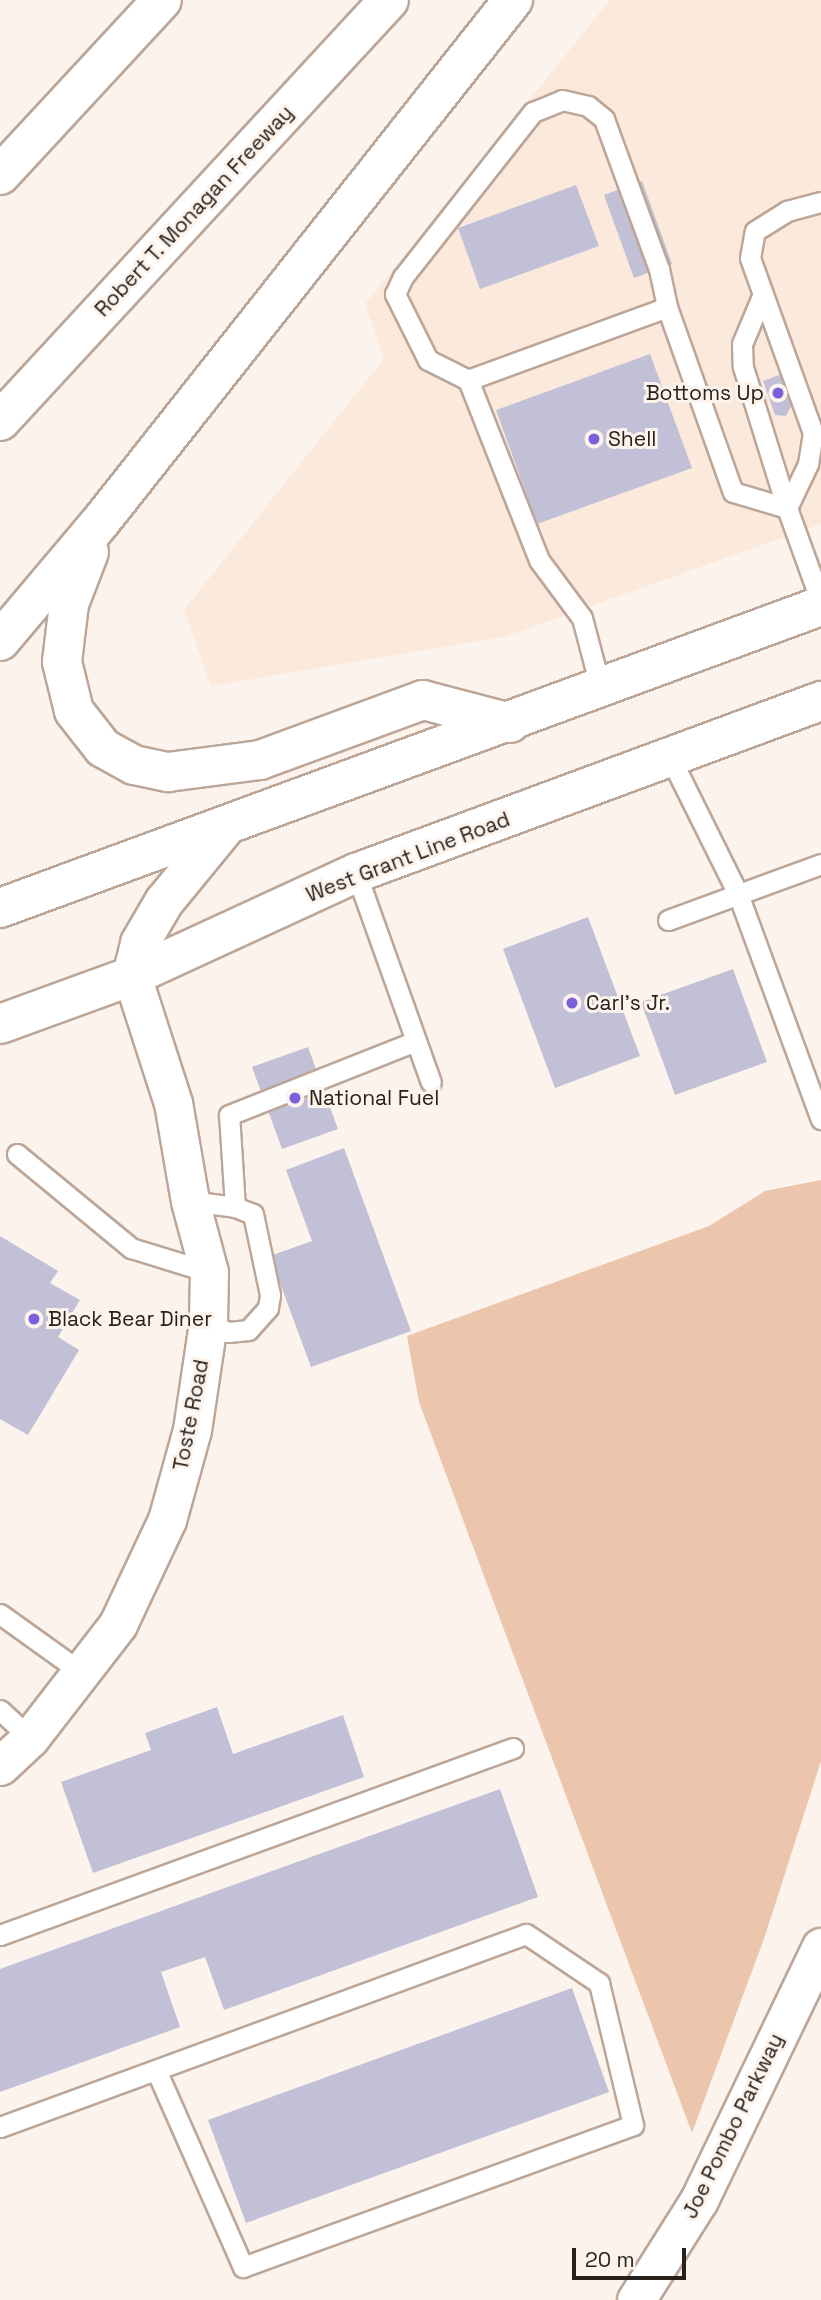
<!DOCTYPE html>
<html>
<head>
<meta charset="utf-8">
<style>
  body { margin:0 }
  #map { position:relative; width:821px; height:2300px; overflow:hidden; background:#fcf3ed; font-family:"Space Grotesk",sans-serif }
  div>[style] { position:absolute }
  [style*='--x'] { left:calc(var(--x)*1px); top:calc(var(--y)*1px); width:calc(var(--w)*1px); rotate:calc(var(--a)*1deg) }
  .built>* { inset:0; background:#fbe9dc }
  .green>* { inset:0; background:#ebc6ac }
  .building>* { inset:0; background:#c2c0d7 }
  .roads { filter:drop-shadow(2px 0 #bca697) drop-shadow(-2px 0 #bca697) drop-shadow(0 2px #bca697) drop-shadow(0 -2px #bca697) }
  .lane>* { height:19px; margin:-9.5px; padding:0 9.5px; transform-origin:9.5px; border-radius:9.5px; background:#fff }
  .street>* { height:37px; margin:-18.5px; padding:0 18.5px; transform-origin:18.5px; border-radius:18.5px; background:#fff }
  .primary>* { height:38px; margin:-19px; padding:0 19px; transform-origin:19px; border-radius:19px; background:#fff }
  .highway>* { height:38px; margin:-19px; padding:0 19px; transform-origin:19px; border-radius:19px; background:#fff }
  .dots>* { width:19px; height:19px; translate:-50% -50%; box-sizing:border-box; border:4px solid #fcf3ed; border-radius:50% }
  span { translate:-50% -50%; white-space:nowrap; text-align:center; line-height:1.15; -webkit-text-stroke:6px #fcf3ed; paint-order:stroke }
  .street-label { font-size:21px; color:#28201a }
  .poi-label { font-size:21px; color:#28201a }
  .right { translate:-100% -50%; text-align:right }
  .left { translate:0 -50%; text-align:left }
  .scale { position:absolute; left:572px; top:2248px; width:114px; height:32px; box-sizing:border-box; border:4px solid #28201a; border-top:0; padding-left:9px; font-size:21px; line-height:24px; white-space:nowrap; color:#28201a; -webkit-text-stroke:5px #fcf3ed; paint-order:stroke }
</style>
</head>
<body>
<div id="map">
  <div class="built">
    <i style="clip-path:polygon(610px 0,821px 0,821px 524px,504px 637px,211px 686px,184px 610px,384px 359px,365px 304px)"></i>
  </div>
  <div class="green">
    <i style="clip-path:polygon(821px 1180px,821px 1761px,765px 1936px,692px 2133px,419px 1402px,407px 1336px,709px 1226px,765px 1191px)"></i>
  </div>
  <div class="building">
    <i style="clip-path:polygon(642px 181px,672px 264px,634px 278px,604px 195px)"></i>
    <i style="clip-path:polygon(576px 185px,599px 246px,480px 289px,458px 228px)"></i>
    <i style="clip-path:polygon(650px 354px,692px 468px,537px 524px,496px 410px)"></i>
    <i style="clip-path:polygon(782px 374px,792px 404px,786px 416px,775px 415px,763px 381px)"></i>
    <i style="clip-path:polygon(588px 917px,640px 1056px,555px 1088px,503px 949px)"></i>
    <i style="clip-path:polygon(733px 969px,767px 1062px,675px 1095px,641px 1002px)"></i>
    <i style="clip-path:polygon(308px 1047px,338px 1129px,282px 1149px,252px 1067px)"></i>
    <i style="clip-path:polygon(344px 1148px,411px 1331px,311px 1367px,270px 1256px,312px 1241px,286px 1170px)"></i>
    <i style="clip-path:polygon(0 1236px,58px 1271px,50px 1283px,80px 1300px,58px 1337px,79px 1350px,28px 1435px,0 1419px)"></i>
    <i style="clip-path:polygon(217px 1707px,233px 1754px,343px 1715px,364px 1777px,93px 1873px,61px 1782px,151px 1750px,145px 1733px)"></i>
    <i style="clip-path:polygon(500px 1789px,538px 1897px,224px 2010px,205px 1957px,161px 1972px,180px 2027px,0 2092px,0 1969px)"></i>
    <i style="clip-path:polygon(572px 1988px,609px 2092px,246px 2223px,208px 2120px)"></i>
  </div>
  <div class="roads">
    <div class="lane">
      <i style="--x:763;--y:294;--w:54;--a:112.8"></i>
      <i style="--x:742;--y:344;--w:23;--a:88"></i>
      <i style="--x:743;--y:367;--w:148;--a:72.7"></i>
      <i style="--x:468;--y:380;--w:45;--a:-153.4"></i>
      <i style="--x:428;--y:360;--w:74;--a:-116.6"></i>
      <i style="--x:395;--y:294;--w:19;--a:-65"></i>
      <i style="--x:403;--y:277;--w:210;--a:-51.8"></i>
      <i style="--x:533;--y:112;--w:31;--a:-22"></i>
      <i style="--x:562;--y:100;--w:27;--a:13"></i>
      <i style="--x:588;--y:106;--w:21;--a:39"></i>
      <i style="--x:604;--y:119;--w:160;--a:69.9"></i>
      <i style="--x:659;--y:269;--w:39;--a:78"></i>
      <i style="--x:787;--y:508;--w:49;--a:-64.5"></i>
      <i style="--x:808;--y:464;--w:31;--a:-81"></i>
      <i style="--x:813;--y:433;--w:186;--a:-109.8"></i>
      <i style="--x:750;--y:258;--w:27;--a:-80"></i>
      <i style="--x:755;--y:231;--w:38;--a:-32"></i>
      <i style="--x:787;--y:211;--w:35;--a:-15"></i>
      <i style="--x:600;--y:686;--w:70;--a:-104.8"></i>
      <i style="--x:582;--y:618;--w:72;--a:-126.6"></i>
      <i style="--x:539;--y:560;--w:193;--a:-111.5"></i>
      <i style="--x:468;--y:380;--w:212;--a:-20.1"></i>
      <i style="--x:667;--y:307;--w:196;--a:70.4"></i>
      <i style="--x:733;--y:492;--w:56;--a:16.5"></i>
      <i style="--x:787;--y:508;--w:100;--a:70.1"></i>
      <i style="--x:670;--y:757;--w:153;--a:63.6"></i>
      <i style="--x:738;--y:894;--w:240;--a:69.8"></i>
      <i style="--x:356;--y:873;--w:222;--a:70.3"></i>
      <i style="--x:668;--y:920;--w:163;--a:-20.1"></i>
      <i style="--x:17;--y:1154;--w:148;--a:39.5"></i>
      <i style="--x:131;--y:1248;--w:82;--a:17.1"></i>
      <i style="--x:190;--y:1201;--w:45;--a:7.6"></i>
      <i style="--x:235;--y:1207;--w:19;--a:21"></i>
      <i style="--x:253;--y:1214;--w:83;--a:78.1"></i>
      <i style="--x:270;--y:1295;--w:13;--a:99"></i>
      <i style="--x:268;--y:1308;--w:30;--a:132"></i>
      <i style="--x:248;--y:1330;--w:20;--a:174"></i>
      <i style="--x:228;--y:1332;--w:22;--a:-156"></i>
      <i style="--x:235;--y:1207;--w:92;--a:-93.7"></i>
      <i style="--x:229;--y:1115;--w:201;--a:-21.6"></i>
      <i style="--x:0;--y:1614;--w:100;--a:35.6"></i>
      <i style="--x:0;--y:1710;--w:41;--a:43"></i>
      <i style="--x:0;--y:1935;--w:546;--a:-20.03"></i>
      <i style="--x:0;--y:2127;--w:560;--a:-20.15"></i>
      <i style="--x:526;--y:1934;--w:88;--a:33.9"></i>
      <i style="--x:599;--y:1983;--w:146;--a:76.5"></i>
      <i style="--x:633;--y:2125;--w:415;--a:160"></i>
      <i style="--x:243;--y:2267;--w:215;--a:-113.8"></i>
    </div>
    <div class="street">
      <i style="--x:0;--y:1766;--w:41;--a:-43"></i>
      <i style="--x:30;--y:1738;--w:144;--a:-52.3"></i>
      <i style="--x:118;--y:1624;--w:115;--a:-64.8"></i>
      <i style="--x:167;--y:1520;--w:93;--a:-74.5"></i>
      <i style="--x:192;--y:1430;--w:108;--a:-81.5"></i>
      <i style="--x:208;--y:1323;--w:51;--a:-88.9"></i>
      <i style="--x:209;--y:1272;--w:73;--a:-105"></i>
      <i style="--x:190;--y:1201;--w:99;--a:-99.8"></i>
      <i style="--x:173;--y:1103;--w:133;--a:-107.9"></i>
      <i style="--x:636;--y:2300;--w:118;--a:-57.8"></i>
      <i style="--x:699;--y:2200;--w:281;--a:-64.3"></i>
    </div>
    <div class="primary">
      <i style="--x:0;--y:908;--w:875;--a:-20.2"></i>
      <i style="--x:132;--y:976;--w:34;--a:-76"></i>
      <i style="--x:140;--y:943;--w:48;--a:-59.7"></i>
      <i style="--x:164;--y:902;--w:99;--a:-50.7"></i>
      <i style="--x:0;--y:1024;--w:140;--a:-20"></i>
      <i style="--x:132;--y:976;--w:247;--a:-24.7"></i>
      <i style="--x:356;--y:873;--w:496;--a:-20.3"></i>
    </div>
    <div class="highway">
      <i style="--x:0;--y:175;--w:238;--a:-47.2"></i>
      <i style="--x:0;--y:421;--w:573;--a:-47.26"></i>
      <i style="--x:89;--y:552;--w:56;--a:111"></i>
      <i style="--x:69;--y:604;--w:58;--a:96.9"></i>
      <i style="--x:62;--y:662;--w:50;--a:76.2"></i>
      <i style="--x:74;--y:711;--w:47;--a:51.9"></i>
      <i style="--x:103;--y:748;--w:35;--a:29"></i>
      <i style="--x:134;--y:765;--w:35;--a:12"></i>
      <i style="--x:168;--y:772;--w:93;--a:-7.4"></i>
      <i style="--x:260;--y:760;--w:174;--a:-20.2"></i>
      <i style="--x:423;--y:700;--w:90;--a:14.8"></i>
      <i style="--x:0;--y:641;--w:158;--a:-49.9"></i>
      <i style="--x:102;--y:520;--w:663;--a:-51.68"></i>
    </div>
  </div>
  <div class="dots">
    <i style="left:778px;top:393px;background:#7b5fda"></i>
    <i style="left:594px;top:439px;background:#7b5fda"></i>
    <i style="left:572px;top:1003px;background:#7b5fda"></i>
    <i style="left:295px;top:1098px;background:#7b5fda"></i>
    <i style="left:34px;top:1319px;background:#7b5fda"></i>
  </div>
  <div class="street-label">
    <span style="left:194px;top:211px;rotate:-47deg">Robert T. Monagan Freeway</span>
    <span style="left:408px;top:857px;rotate:-21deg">West Grant Line Road</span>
    <span style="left:191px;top:1415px;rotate:-79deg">Toste Road</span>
    <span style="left:733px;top:2126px;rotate:-64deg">Joe Pombo Parkway</span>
  </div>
  <div class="poi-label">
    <span class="right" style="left:764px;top:393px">Bottoms Up</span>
    <span class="left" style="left:608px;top:439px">Shell</span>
    <span class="left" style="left:586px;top:1003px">Carl's Jr.</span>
    <span class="left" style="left:309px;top:1098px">National Fuel</span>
    <span class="left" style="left:48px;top:1319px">Black Bear Diner</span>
  </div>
  <div class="scale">20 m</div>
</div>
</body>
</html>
